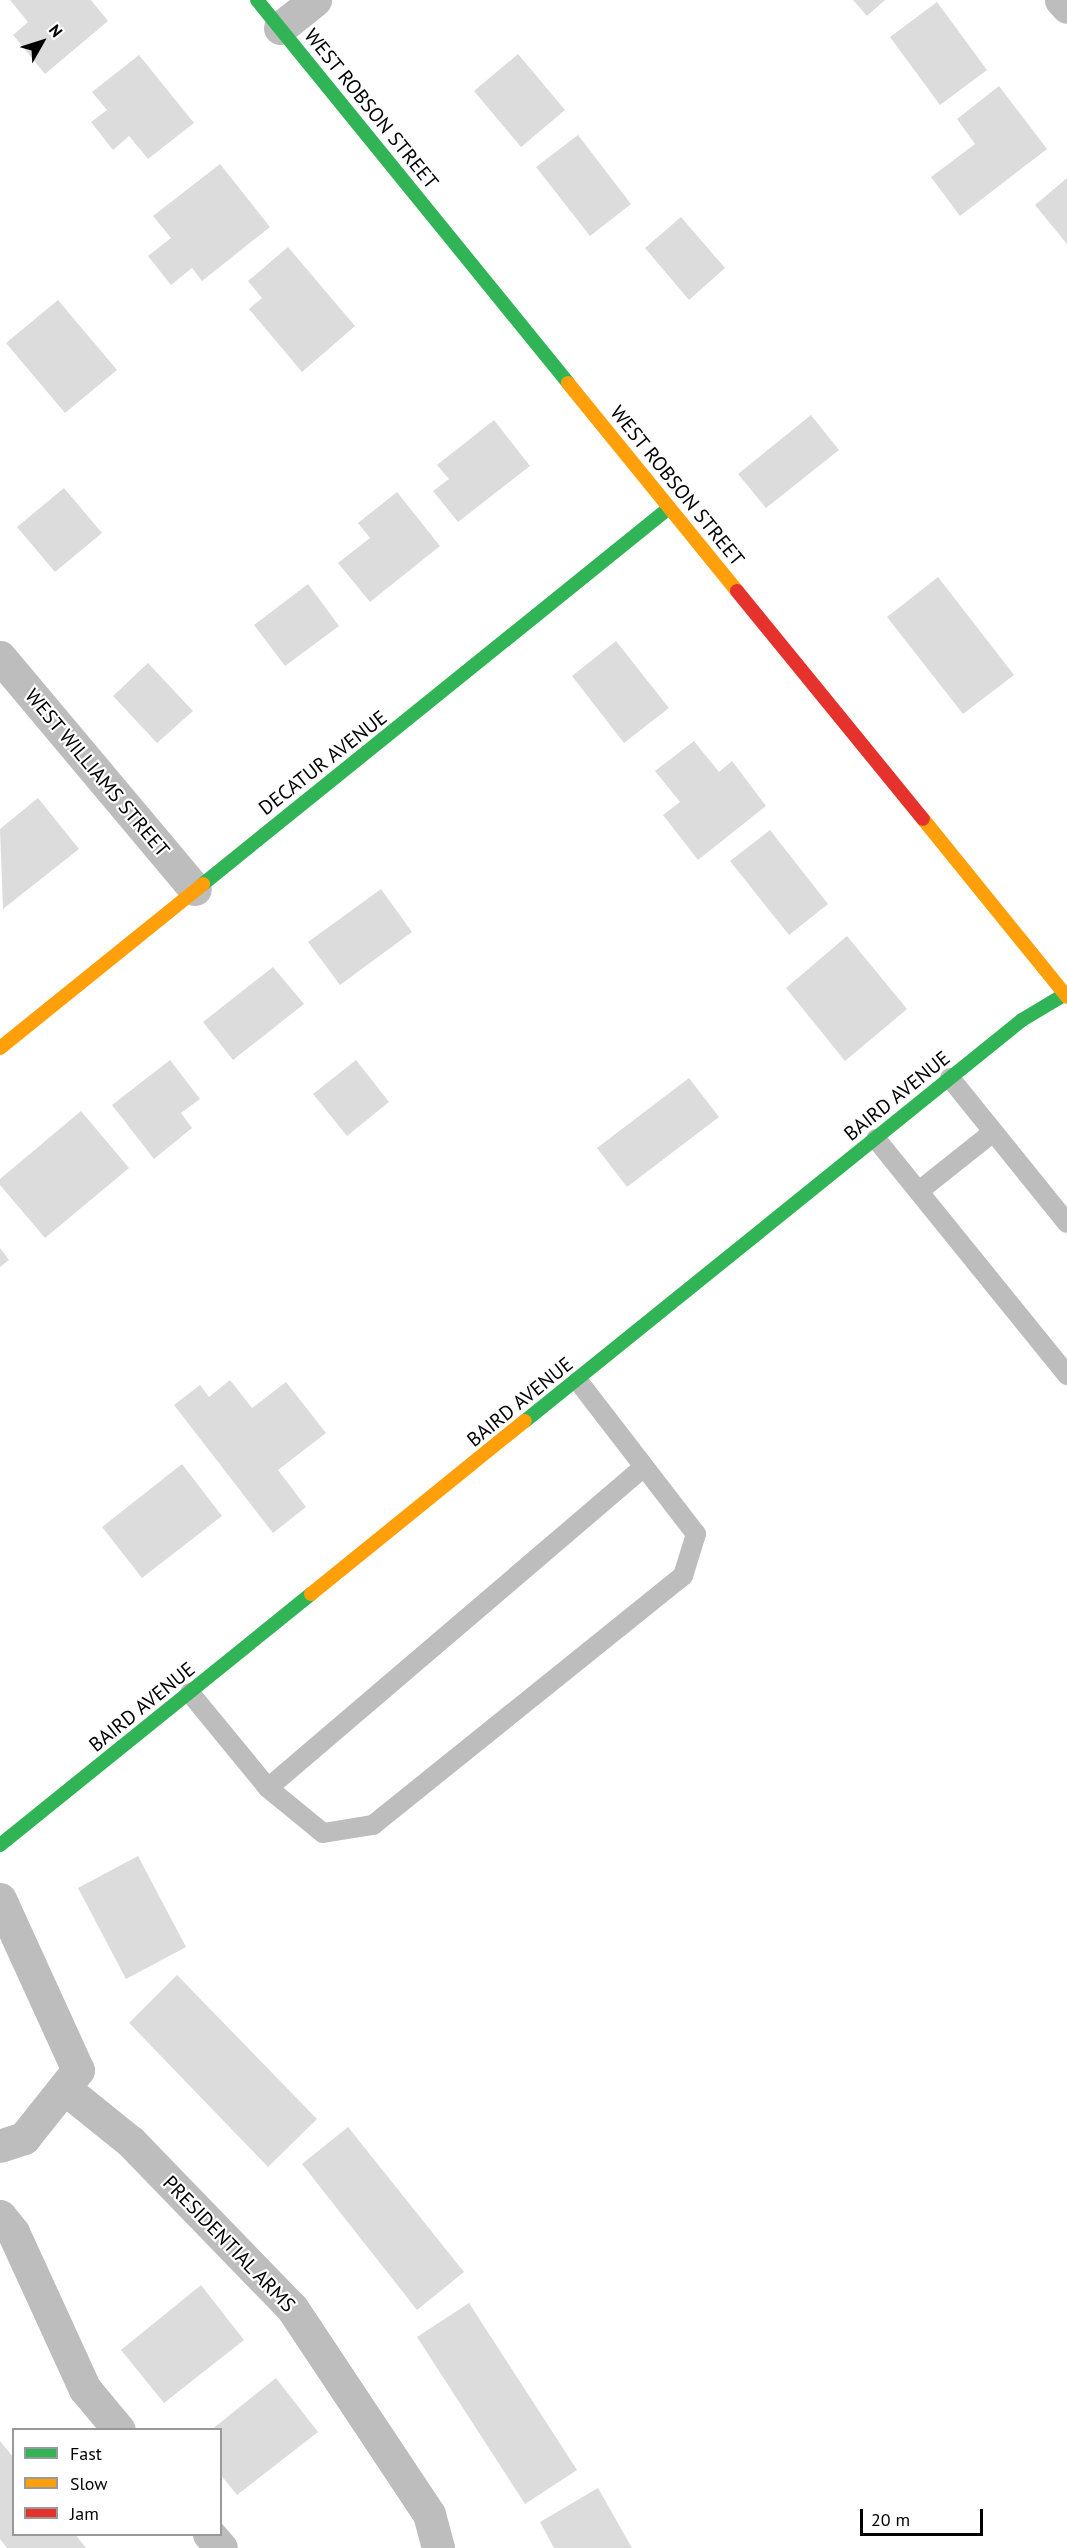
<!DOCTYPE html>
<html>
<head>
<meta charset="utf-8">
<style>
  body { margin:0 }
  #map { position:relative; width:1067px; height:2548px; overflow:hidden; background:#fff; font-family:"PT Sans",sans-serif }
  div>[style] { position:absolute }
  [style*='--x'] { left:calc(var(--x)*1px); top:calc(var(--y)*1px); width:calc(var(--w)*1px); rotate:calc(var(--a)*1deg) }
  .building>* { inset:0; background:#dcdcdc }
  .lane>* { height:20px; margin:-10px; padding:0 10px; transform-origin:10px; border-radius:10px; background:#bdbdbd }
  .street>* { height:33px; margin:-16.5px; padding:0 16.5px; transform-origin:16.5px; border-radius:16.5px; background:#bdbdbd }
  .fast>* { height:14px; margin:-7px; padding:0 7px; transform-origin:7px; border-radius:7px; background:#30b455 }
  .slow>* { height:14px; margin:-7px; padding:0 7px; transform-origin:7px; border-radius:7px; background:#ff9f0a }
  .jam>* { height:14px; margin:-7px; padding:0 7px; transform-origin:7px; border-radius:7px; background:#e5322d }
  span { translate:-50% -50%; white-space:nowrap; text-align:center; line-height:1.15; -webkit-text-stroke:4.5px #fff; paint-order:stroke }
  .street-label { font-size:20px; color:#000 }
  .legend { position:absolute; left:12px; top:2428px; width:210px; height:108px; box-sizing:border-box; background:#fff; border:2px solid #999; margin:0; padding:8px 10px; list-style:none; font-size:18px; color:#000 }
  .legend li { display:flex; align-items:center; gap:12px; height:30px }
  .legend b { width:30px; border:2px solid #999 }
  .north { position:absolute; left:12px; top:12px; width:60px; height:60px; -webkit-text-stroke:4px #fff; paint-order:stroke; rotate:51deg; font-size:16px; font-weight:700; line-height:24px; text-align:center; color:#000 }
  .north::after { content:''; display:block; margin:auto; width:21px; height:27px; background:#000; clip-path:polygon(50% 0,100% 100%,50% 72%,0 100%) }
  .scale { position:absolute; left:860px; top:2509px; width:123px; height:27px; box-sizing:border-box; border:3px solid #000; border-top:0; padding-left:8px; font-size:18px; line-height:21px; white-space:nowrap; color:#000; -webkit-text-stroke:4px #fff; paint-order:stroke }
</style>
</head>
<body>
<div id="map">
  <div class="building">
    <i style="clip-path:polygon(10px 0,91px 0,108px 21px,45px 74px,13px 35px,28px 22px)"></i>
    <i style="clip-path:polygon(853px 0,885px 0,867px 16px)"></i>
    <i style="clip-path:polygon(937px 2px,987px 70px,940px 105px,890px 37px)"></i>
    <i style="clip-path:polygon(518px 54px,565px 110px,521px 147px,474px 91px)"></i>
    <i style="clip-path:polygon(139px 55px,194px 123px,148px 159px,129px 136px,113px 150px,91px 122px,107px 110px,92px 92px)"></i>
    <i style="clip-path:polygon(999px 86px,1047px 149px,960px 216px,931px 177px,975px 144px,957px 119px)"></i>
    <i style="clip-path:polygon(578px 135px,631px 204px,590px 236px,536px 167px)"></i>
    <i style="clip-path:polygon(220px 164px,270px 227px,202px 281px,192px 268px,171px 285px,148px 256px,171px 238px,153px 216px)"></i>
    <i style="clip-path:polygon(1067px 178px,1067px 244px,1035px 205px)"></i>
    <i style="clip-path:polygon(681px 217px,725px 268px,689px 300px,645px 248px)"></i>
    <i style="clip-path:polygon(288px 247px,355px 326px,302px 372px,249px 309px,262px 298px,248px 281px)"></i>
    <i style="clip-path:polygon(58px 300px,117px 370px,65px 413px,6px 343px)"></i>
    <i style="clip-path:polygon(811px 415px,839px 450px,766px 508px,738px 474px)"></i>
    <i style="clip-path:polygon(494px 420px,530px 466px,458px 522px,433px 491px,449px 479px,437px 465px)"></i>
    <i style="clip-path:polygon(64px 488px,102px 533px,55px 572px,17px 527px)"></i>
    <i style="clip-path:polygon(397px 492px,440px 546px,370px 602px,338px 563px,370px 538px,358px 523px)"></i>
    <i style="clip-path:polygon(938px 577px,1014px 675px,963px 714px,887px 617px)"></i>
    <i style="clip-path:polygon(308px 584px,339px 626px,285px 666px,254px 625px)"></i>
    <i style="clip-path:polygon(616px 641px,669px 708px,624px 743px,572px 676px)"></i>
    <i style="clip-path:polygon(148px 663px,193px 711px,157px 743px,113px 696px)"></i>
    <i style="clip-path:polygon(694px 741px,719px 772px,732px 761px,766px 806px,698px 860px,663px 815px,680px 802px,655px 771px)"></i>
    <i style="clip-path:polygon(38px 798px,79px 849px,3px 909px,0 829px)"></i>
    <i style="clip-path:polygon(770px 830px,828px 904px,789px 935px,730px 861px)"></i>
    <i style="clip-path:polygon(381px 889px,412px 932px,340px 985px,308px 942px)"></i>
    <i style="clip-path:polygon(847px 936px,907px 1009px,845px 1061px,786px 988px)"></i>
    <i style="clip-path:polygon(273px 967px,304px 1004px,233px 1060px,203px 1022px)"></i>
    <i style="clip-path:polygon(170px 1060px,200px 1099px,181px 1113px,192px 1128px,154px 1159px,112px 1105px)"></i>
    <i style="clip-path:polygon(356px 1060px,389px 1102px,347px 1136px,313px 1094px)"></i>
    <i style="clip-path:polygon(689px 1078px,719px 1117px,627px 1187px,597px 1148px)"></i>
    <i style="clip-path:polygon(81px 1111px,129px 1168px,45px 1238px,0 1185px,0 1179px)"></i>
    <i style="clip-path:polygon(0 1248px,9px 1260px,0 1267px)"></i>
    <i style="clip-path:polygon(230px 1380px,252px 1408px,286px 1382px,326px 1433px,278px 1470px,306px 1507px,273px 1533px,174px 1405px,200px 1385px,209px 1397px)"></i>
    <i style="clip-path:polygon(182px 1464px,222px 1516px,142px 1578px,102px 1527px)"></i>
    <i style="clip-path:polygon(138px 1856px,186px 1947px,126px 1979px,78px 1888px)"></i>
    <i style="clip-path:polygon(177px 1975px,317px 2119px,268px 2167px,129px 2023px)"></i>
    <i style="clip-path:polygon(348px 2127px,464px 2272px,417px 2310px,302px 2164px)"></i>
    <i style="clip-path:polygon(201px 2285px,244px 2340px,164px 2403px,121px 2350px)"></i>
    <i style="clip-path:polygon(469px 2303px,577px 2470px,525px 2504px,417px 2337px)"></i>
    <i style="clip-path:polygon(276px 2378px,318px 2432px,237px 2495px,220px 2474px,220px 2430px,211px 2430px)"></i>
    <i style="clip-path:polygon(0 2441px,14px 2458px,14px 2534px,75px 2534px,86px 2548px,7px 2548px,0 2539px)"></i>
    <i style="clip-path:polygon(598px 2488px,632px 2548px,554px 2548px,540px 2522px)"></i>
  </div>
  <div class="lane">
    <i style="--x:950;--y:1078;--w:186;--a:51.1"></i>
    <i style="--x:876;--y:1139;--w:304;--a:51"></i>
    <i style="--x:919;--y:1191;--w:93;--a:-38.5"></i>
    <i style="--x:190;--y:1693;--w:123;--a:50.6"></i>
    <i style="--x:268;--y:1788;--w:71;--a:39.3"></i>
    <i style="--x:323;--y:1833;--w:51;--a:-9.1"></i>
    <i style="--x:373;--y:1825;--w:398;--a:-38.8"></i>
    <i style="--x:683;--y:1576;--w:44;--a:-72.8"></i>
    <i style="--x:696;--y:1534;--w:193;--a:-127.6"></i>
    <i style="--x:268;--y:1788;--w:494;--a:-40.5"></i>
  </div>
  <div class="street">
    <i style="--x:1061;--y:0;--w:9;--a:49"></i>
    <i style="--x:280;--y:28;--w:45;--a:-38.7"></i>
    <i style="--x:0;--y:657;--w:303;--a:50"></i>
    <i style="--x:0;--y:1899;--w:188;--a:65.5"></i>
    <i style="--x:78;--y:2070;--w:87;--a:128.5"></i>
    <i style="--x:24;--y:2138;--w:25;--a:162"></i>
    <i style="--x:64;--y:2088;--w:86;--a:38.9"></i>
    <i style="--x:131;--y:2142;--w:231;--a:45.9"></i>
    <i style="--x:292;--y:2308;--w:247;--a:56.4"></i>
    <i style="--x:429;--y:2514;--w:35;--a:75"></i>
    <i style="--x:0;--y:2216;--w:21;--a:51"></i>
    <i style="--x:13;--y:2232;--w:173;--a:65.4"></i>
    <i style="--x:85;--y:2389;--w:53;--a:50.3"></i>
    <i style="--x:209;--y:2534;--w:18;--a:49"></i>
  </div>
  <div class="fast">
    <i style="--x:257;--y:0;--w:493;--a:50.9"></i>
    <i style="--x:203;--y:884;--w:599;--a:-38.9"></i>
    <i style="--x:525;--y:1421;--w:639;--a:-38.9"></i>
    <i style="--x:1022;--y:1020;--w:52;--a:-31"></i>
    <i style="--x:0;--y:1845;--w:400;--a:-38.9"></i>
  </div>
  <div class="slow">
    <i style="--x:568;--y:383;--w:268;--a:50.9"></i>
    <i style="--x:923;--y:819;--w:229;--a:51"></i>
    <i style="--x:0;--y:1048;--w:261;--a:-38.9"></i>
    <i style="--x:311;--y:1594;--w:275;--a:-39"></i>
  </div>
  <div class="jam">
    <i style="--x:737;--y:591;--w:294;--a:50.8"></i>
  </div>
  <div class="street-label">
    <span style="left:371px;top:109px;rotate:51deg">WEST ROBSON STREET</span>
    <span style="left:677px;top:486px;rotate:51deg">WEST ROBSON STREET</span>
    <span style="left:323px;top:763px;rotate:-38deg">DECATUR AVENUE</span>
    <span style="left:97px;top:773px;rotate:50deg">WEST WILLIAMS STREET</span>
    <span style="left:897px;top:1096px;rotate:-39deg">BAIRD AVENUE</span>
    <span style="left:520px;top:1402px;rotate:-39deg">BAIRD AVENUE</span>
    <span style="left:142px;top:1707px;rotate:-39deg">BAIRD AVENUE</span>
    <span style="left:229px;top:2244px;rotate:46deg">PRESIDENTIAL ARMS</span>
  </div>
  <ul class="legend">
  <li><b style="height:8px;background:#30b455"></b>Fast</li>
  <li><b style="height:8px;background:#ff9f0a"></b>Slow</li>
  <li><b style="height:8px;background:#e5322d"></b>Jam</li>
  </ul>
  <div class="north">N</div>
  <div class="scale">20 m</div>
</div>
</body>
</html>
